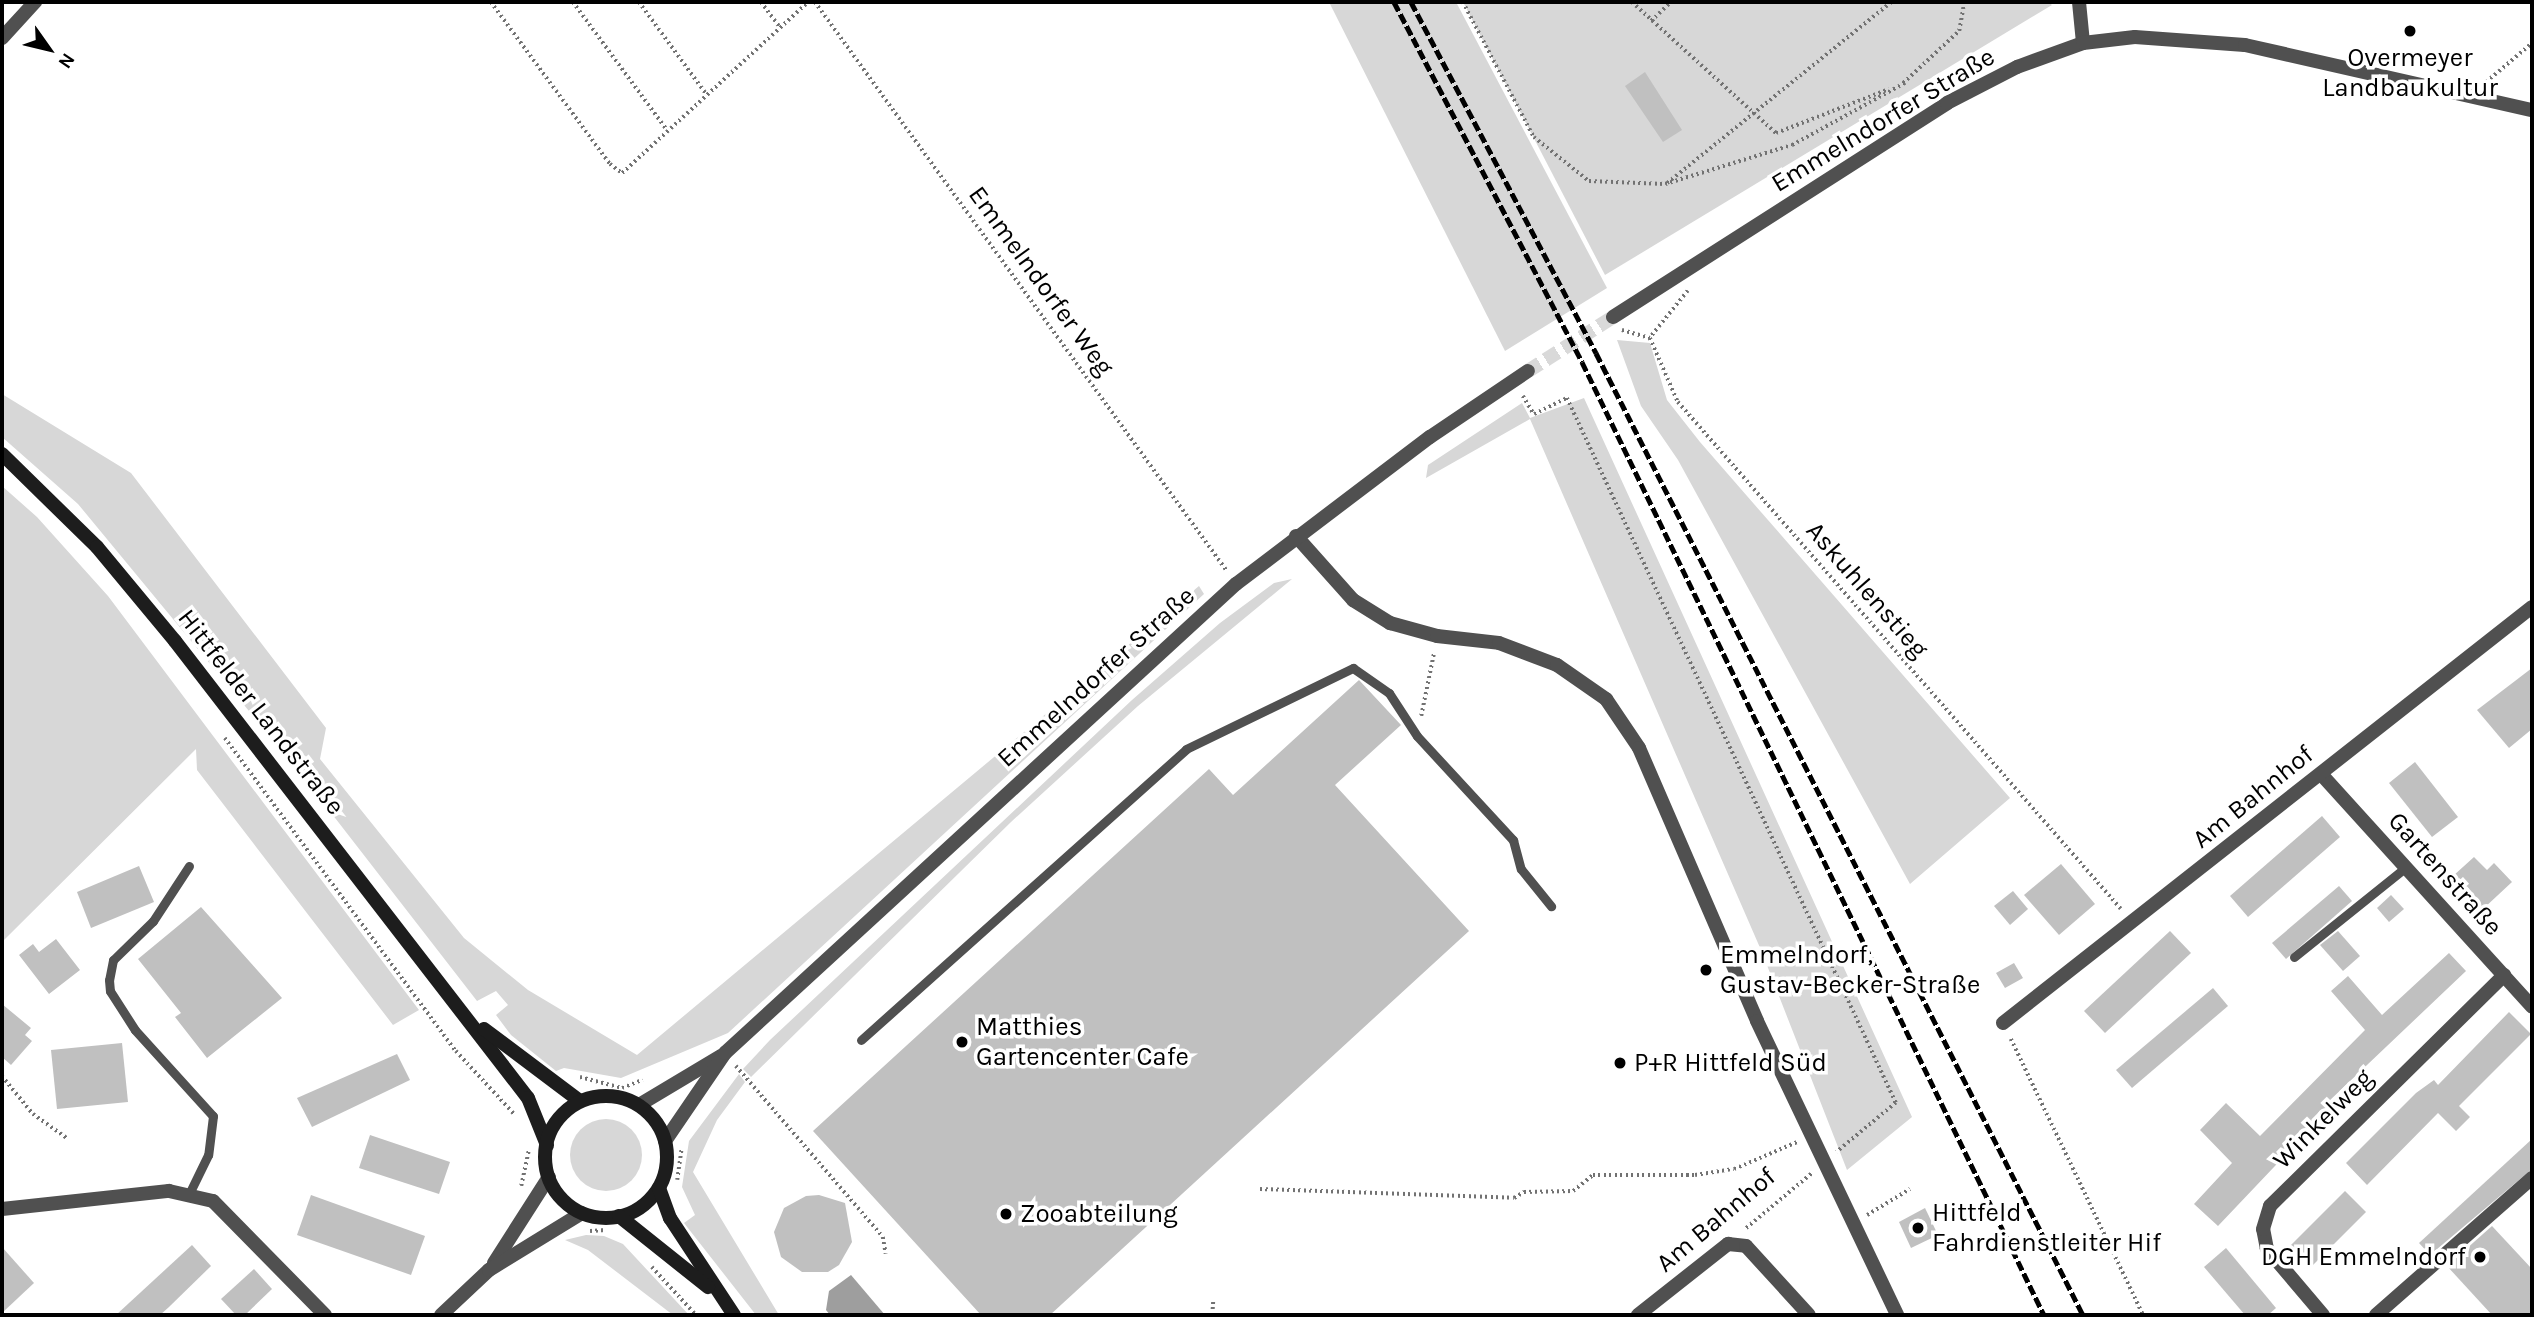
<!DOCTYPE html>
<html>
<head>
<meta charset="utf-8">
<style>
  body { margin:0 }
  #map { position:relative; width:2534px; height:1317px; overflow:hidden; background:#fff; font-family:Karla,sans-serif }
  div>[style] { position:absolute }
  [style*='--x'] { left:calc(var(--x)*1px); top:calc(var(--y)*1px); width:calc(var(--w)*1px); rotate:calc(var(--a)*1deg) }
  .green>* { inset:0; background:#d7d7d7 }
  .round { border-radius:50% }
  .water>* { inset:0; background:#9e9e9e }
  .building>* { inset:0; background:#c0c0c0 }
  .tertiary-tunnel>* { height:14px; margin-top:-7px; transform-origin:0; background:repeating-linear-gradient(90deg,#d9d9d9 0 14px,transparent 0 21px) }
  .path>* { height:3.5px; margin-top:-1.75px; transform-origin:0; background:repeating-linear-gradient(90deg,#727272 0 2px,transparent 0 5.5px) }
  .service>* { height:9px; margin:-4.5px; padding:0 4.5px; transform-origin:4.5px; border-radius:4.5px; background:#505050 }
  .minor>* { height:14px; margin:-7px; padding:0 7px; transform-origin:7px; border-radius:7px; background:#505050 }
  .tertiary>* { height:14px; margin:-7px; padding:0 7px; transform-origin:7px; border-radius:7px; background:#505050 }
  .secondary>* { height:14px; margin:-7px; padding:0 7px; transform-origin:7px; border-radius:7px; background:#1d1d1d }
  .secondary>.ring { margin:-7px; padding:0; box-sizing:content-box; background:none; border:14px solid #1d1d1d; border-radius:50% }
  .rail>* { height:5px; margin-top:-2.5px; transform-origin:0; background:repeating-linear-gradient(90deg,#000 0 10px,transparent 0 13.5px) }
  .dots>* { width:19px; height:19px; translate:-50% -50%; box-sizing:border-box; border:4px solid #fff; border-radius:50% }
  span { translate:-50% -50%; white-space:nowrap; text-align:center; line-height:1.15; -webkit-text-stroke:7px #fff; paint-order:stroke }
  .poi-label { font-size:26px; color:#000 }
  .left { translate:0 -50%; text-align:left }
  .right { translate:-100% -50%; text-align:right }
  .street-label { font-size:26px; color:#000 }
  .frame { position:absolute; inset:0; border:4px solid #000; pointer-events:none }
  .north { position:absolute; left:14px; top:14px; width:70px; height:70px; -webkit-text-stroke:5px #fff; paint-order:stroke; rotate:124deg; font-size:19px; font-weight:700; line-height:28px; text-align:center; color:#000 }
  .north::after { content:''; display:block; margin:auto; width:24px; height:32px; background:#000; clip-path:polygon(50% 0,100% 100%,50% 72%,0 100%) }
</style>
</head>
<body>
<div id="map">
  <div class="green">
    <i style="clip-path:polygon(1329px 2px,1456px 2px,1607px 288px,1505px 351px)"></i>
    <i style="clip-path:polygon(1463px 2px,2048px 2px,2052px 5px,1605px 275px)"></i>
    <i style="clip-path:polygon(1617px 340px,1650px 343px,1667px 400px,1700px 442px,2010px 798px,1910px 884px,1678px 460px,1641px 406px)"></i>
    <i style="clip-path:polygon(2px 394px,131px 473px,326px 728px,320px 759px,464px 938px,528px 990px,637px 1055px,1199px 586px,1204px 594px,728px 1033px,621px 1078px,564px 1068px,556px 1071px,511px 1035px,496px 1015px,508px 1005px,496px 991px,477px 1001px,301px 774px,78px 504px,2px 437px)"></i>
    <i style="clip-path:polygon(1584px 398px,1912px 1117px,1847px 1170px,1761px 950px,1530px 419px,1426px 478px,1428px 465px,1522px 403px,1530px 418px)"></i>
    <i style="clip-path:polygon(2px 486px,37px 517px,108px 596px,419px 1010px,393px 1025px,197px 770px,196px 749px,2px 942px)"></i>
    <i style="clip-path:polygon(1292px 579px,1138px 706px,1011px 822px,751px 1077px,743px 1069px,770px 1040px,1132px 700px,1220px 623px,1274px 583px)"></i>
    <i style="clip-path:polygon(739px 1074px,745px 1082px,717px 1120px,693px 1172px,779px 1315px,756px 1315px,684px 1223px,695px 1215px,682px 1187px,689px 1141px)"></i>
    <i class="round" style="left:570px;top:1119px;width:72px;height:72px"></i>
    <i style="clip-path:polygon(586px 1235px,604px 1236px,623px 1244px,689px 1315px,673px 1315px,588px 1250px,565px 1240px)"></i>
  </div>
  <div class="water">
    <i style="clip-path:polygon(851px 1275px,885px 1315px,830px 1315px,826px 1310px,829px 1291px)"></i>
  </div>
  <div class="building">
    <i style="clip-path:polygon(1645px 72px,1682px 130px,1663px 142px,1625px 86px)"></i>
    <i style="clip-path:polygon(2532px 668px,2532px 729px,2509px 748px,2477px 710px)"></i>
    <i style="clip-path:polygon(1359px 680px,1401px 725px,1335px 785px,1469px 931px,1050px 1315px,981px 1315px,813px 1131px,1209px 769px,1233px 795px)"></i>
    <i style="clip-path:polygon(2415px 762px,2458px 817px,2432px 837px,2389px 783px)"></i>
    <i style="clip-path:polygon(2322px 816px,2340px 837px,2248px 917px,2230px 896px)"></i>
    <i style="clip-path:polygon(2474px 857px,2487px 870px,2494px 863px,2512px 882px,2483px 909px,2453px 876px)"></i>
    <i style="clip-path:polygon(2061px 864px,2095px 904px,2059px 935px,2024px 895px)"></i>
    <i style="clip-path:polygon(139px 866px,154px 902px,91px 928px,77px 892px)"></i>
    <i style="clip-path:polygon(2339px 886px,2352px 901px,2286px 959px,2272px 943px)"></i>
    <i style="clip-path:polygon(2013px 891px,2028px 909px,2010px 925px,1994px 906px)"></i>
    <i style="clip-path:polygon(2391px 895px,2404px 909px,2389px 922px,2377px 908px)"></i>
    <i style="clip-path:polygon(201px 907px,282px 998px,207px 1058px,175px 1017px,181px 1013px,138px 959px)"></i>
    <i style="clip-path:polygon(2170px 931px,2191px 953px,2105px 1033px,2084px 1011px)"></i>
    <i style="clip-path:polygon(2338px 931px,2360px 956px,2343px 971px,2320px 945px)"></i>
    <i style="clip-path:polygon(56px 939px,80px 970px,49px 994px,19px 955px,33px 944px,39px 952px)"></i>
    <i style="clip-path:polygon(2449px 953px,2466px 971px,2327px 1103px,2331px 1107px,2218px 1226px,2194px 1204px,2232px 1163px,2200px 1130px,2226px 1103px,2260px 1136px,2365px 1030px,2331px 991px,2348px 976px,2382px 1015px)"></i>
    <i style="clip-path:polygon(2014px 963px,2023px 978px,2005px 988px,1996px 973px)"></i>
    <i style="clip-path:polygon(2213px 988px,2228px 1006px,2132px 1088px,2116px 1070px)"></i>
    <i style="clip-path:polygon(2px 1004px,31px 1028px,25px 1035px,32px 1041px,11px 1065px,2px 1057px)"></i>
    <i style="clip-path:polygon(2509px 1012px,2531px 1034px,2459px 1106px,2470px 1117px,2456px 1131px,2438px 1113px,2367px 1185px,2346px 1163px,2416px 1093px,2434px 1080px,2438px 1085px)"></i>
    <i style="clip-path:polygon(122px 1043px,128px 1102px,57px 1109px,51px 1050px)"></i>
    <i style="clip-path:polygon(397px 1054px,410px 1080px,312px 1127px,297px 1098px)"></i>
    <i style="clip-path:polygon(370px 1135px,450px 1162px,439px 1194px,359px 1168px)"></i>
    <i style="clip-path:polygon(2532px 1139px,2532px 1169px,2430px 1255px,2419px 1243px)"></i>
    <i style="clip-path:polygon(2345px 1191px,2366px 1212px,2312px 1266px,2291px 1245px)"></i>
    <i style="clip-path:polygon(311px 1195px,425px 1236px,411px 1275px,297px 1235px)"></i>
    <i style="clip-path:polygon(819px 1195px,845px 1203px,852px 1242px,839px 1265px,828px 1272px,802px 1272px,781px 1257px,774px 1232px,784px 1208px,806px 1196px)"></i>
    <i style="clip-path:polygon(1925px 1208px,1938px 1235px,1911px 1248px,1899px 1222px)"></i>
    <i style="clip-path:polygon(2492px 1226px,2532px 1269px,2532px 1315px,2492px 1315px,2447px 1266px)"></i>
    <i style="clip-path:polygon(192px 1245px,211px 1266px,169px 1307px,160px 1315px,116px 1315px)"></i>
    <i style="clip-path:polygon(2px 1247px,34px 1283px,2px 1313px)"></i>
    <i style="clip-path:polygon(2226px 1248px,2276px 1308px,2268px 1315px,2245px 1315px,2204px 1267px)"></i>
    <i style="clip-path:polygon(254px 1269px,272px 1289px,245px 1315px,236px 1315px,221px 1299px)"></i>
  </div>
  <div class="tertiary-tunnel">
    <i style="--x:1528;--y:371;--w:101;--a:-32.4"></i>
  </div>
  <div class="path">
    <i style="--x:491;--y:2;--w:201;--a:53.7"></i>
    <i style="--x:610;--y:164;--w:15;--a:37"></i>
    <i style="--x:622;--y:173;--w:253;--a:-42.6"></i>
    <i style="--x:573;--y:2;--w:159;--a:53.7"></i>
    <i style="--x:639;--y:2;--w:115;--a:53.8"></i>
    <i style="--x:761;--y:2;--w:31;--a:53"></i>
    <i style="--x:815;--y:2;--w:702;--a:54.09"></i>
    <i style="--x:1463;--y:2;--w:153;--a:62.3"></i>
    <i style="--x:1534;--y:137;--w:70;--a:38.7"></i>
    <i style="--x:1589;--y:181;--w:76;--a:2.3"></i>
    <i style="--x:1665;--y:184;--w:133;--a:-17.1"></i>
    <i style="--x:1792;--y:145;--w:129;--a:-28.8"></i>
    <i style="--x:1632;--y:2;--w:195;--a:42.3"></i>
    <i style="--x:1776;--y:133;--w:121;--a:-21.3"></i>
    <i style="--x:1651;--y:21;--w:28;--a:-44"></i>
    <i style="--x:2486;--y:82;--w:60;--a:-40.3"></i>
    <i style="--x:1903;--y:83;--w:76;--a:-42.9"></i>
    <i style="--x:1959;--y:31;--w:29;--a:-80"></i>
    <i style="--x:1667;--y:183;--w:288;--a:-38.9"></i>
    <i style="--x:1688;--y:291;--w:60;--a:129"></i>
    <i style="--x:1650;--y:338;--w:70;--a:66.4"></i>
    <i style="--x:1678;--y:402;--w:673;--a:48.85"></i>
    <i style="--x:1622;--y:330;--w:29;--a:16"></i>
    <i style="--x:1523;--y:396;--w:21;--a:59"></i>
    <i style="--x:1534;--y:414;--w:37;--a:-26"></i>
    <i style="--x:1567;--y:398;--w:778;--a:64.98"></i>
    <i style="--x:1896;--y:1103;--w:77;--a:140.3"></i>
    <i style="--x:1421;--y:716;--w:65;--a:-78.5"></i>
    <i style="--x:225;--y:738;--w:389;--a:53.6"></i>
    <i style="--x:456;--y:1051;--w:87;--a:47.3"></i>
    <i style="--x:2011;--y:1039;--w:306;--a:64.4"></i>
    <i style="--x:736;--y:1066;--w:225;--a:49.3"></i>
    <i style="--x:883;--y:1237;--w:17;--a:80"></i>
    <i style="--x:2;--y:1076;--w:49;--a:50.8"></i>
    <i style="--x:33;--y:1114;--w:43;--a:35.5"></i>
    <i style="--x:580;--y:1077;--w:43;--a:14.7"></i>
    <i style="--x:622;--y:1088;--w:22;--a:-22"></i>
    <i style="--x:677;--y:1180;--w:30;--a:-82"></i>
    <i style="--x:521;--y:1186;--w:38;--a:-78"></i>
    <i style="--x:1260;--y:1189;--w:254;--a:2"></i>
    <i style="--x:1514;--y:1198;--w:12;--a:-31"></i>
    <i style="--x:1524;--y:1192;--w:49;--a:-1.2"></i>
    <i style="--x:1573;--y:1191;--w:26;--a:-39"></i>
    <i style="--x:1593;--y:1175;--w:102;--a:0"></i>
    <i style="--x:1695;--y:1175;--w:39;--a:-9"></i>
    <i style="--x:1734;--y:1169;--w:69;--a:-23.2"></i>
    <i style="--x:1867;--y:1215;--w:50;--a:-31.2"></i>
    <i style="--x:1746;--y:1228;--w:86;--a:-39.8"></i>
    <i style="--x:590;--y:1231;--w:16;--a:-4"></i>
    <i style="--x:652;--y:1267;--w:65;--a:47.5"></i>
    <i style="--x:1212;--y:1315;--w:15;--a:-86"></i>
  </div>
  <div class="service">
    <i style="--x:189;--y:866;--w:66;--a:123.2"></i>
    <i style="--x:153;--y:921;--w:56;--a:135.7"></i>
    <i style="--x:113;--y:960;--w:20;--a:101"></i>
    <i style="--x:109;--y:980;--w:11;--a:85"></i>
    <i style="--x:110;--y:991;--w:46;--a:57.3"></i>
    <i style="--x:135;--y:1030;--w:116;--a:47.8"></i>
    <i style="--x:213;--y:1116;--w:39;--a:97"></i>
    <i style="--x:208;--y:1155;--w:43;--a:116"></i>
    <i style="--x:2294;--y:957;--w:145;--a:-38.8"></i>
    <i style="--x:861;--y:1040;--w:436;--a:-41.8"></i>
    <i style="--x:1186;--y:749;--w:186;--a:-25.9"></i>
    <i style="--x:1353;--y:668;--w:44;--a:34.8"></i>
    <i style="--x:1389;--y:693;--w:51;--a:56.9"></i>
    <i style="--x:1417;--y:736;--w:142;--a:47.3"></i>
    <i style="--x:1513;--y:840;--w:30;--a:75"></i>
    <i style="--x:1521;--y:869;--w:48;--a:51"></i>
  </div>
  <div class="minor">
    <i style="--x:2079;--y:2;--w:41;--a:84.4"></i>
    <i style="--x:2;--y:38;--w:49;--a:-47.5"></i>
    <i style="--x:1296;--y:536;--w:86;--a:48.3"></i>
    <i style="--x:1353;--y:600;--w:44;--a:31.9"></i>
    <i style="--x:1390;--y:623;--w:49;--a:15.5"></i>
    <i style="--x:1437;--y:636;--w:62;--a:6.4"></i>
    <i style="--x:1499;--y:643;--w:62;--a:20.8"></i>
    <i style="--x:1557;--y:665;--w:60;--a:34.8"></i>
    <i style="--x:1606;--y:699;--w:59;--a:56"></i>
    <i style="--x:1639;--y:748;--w:297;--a:66.6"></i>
    <i style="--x:1757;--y:1021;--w:326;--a:64.5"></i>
    <i style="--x:2321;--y:774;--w:314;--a:47.8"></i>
    <i style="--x:2003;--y:1023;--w:673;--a:-38.18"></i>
    <i style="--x:2;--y:1209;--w:168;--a:-6.2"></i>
    <i style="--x:169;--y:1191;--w:45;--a:12.8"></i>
    <i style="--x:213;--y:1201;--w:160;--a:45.5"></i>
    <i style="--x:494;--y:1263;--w:102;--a:-57.4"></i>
    <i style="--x:441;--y:1315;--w:66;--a:-43.2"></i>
    <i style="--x:489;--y:1270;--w:109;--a:-31.5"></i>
    <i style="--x:1638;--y:1315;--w:115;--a:-38.3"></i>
    <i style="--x:1728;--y:1244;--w:18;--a:6"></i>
    <i style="--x:1746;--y:1246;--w:93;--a:47.6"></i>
    <i style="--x:2323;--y:1315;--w:87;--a:-130.3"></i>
    <i style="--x:2267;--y:1249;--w:20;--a:-101"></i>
    <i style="--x:2263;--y:1229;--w:24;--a:-73"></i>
    <i style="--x:2270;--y:1206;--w:329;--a:-44.6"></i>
    <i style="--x:2376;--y:1315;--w:208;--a:-41.3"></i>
  </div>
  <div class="tertiary">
    <i style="--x:1613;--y:317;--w:397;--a:-32.6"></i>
    <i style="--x:1947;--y:103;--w:79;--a:-27.2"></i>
    <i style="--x:2017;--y:67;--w:70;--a:-20"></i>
    <i style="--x:2083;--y:43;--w:52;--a:-6.6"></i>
    <i style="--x:2135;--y:37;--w:110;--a:4.2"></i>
    <i style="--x:2245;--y:45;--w:294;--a:12.8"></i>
    <i style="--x:639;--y:1105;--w:96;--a:-30.9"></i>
    <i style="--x:665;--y:1141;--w:107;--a:-55.7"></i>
    <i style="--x:725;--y:1053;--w:694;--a:-42.55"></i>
    <i style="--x:1236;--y:584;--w:243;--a:-37.2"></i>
    <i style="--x:1430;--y:437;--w:118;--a:-34"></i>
  </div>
  <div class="secondary">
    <i style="--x:2;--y:454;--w:133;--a:44.4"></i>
    <i style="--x:97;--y:547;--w:122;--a:50.3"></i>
    <i style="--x:175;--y:641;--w:577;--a:52.32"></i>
    <i style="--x:528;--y:1098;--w:51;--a:68"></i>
    <i style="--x:484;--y:1029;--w:120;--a:36.9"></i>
    <i class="ring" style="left:545px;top:1096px;width:108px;height:108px"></i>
    <i style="--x:659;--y:1188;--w:32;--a:70"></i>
    <i style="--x:670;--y:1218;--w:116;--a:56.6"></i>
    <i style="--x:619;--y:1216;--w:114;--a:38.6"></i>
  </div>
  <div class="rail">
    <i style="--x:1394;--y:2;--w:406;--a:62.4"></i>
    <i style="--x:1582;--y:362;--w:1059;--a:64.14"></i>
    <i style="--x:1411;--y:2;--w:397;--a:62.2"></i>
    <i style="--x:1596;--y:353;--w:1078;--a:63.15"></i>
  </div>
  <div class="dots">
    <i style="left:2410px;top:31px;background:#000"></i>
    <i style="left:1706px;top:970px;background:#000"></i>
    <i style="left:962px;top:1042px;background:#000"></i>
    <i style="left:1620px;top:1063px;background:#000"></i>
    <i style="left:1006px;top:1214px;background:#000"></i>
    <i style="left:1918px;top:1228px;background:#000"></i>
    <i style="left:2480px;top:1257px;background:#000"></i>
  </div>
  <div class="poi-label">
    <span style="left:2410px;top:73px">Overmeyer<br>Landbaukultur</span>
    <span class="left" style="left:1720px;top:970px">Emmelndorf,<br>Gustav-Becker-Straße</span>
    <span class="left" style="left:976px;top:1042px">Matthies<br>Gartencenter Cafe</span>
    <span class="left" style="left:1634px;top:1063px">P+R Hittfeld Süd</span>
    <span class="left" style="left:1932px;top:1228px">Hittfeld<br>Fahrdienstleiter Hif</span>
    <span class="left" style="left:1020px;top:1214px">Zooabteilung</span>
    <span class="right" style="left:2466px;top:1257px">DGH Emmelndorf</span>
  </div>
  <div class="street-label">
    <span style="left:1883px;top:120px;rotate:-31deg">Emmelndorfer Straße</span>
    <span style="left:1041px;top:281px;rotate:54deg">Emmelndorfer Weg</span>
    <span style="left:1867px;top:590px;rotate:49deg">Askuhlenstieg</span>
    <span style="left:1096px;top:677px;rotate:-42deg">Emmelndorfer Straße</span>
    <span style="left:261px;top:712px;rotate:52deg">Hittfelder Landstraße</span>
    <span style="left:2253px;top:797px;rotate:-39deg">Am Bahnhof</span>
    <span style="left:2445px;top:874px;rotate:48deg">Gartenstraße</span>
    <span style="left:2323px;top:1119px;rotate:-45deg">Winkelweg</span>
    <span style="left:1716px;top:1220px;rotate:-40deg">Am Bahnhof</span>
  </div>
  <div class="frame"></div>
  <div class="north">N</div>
</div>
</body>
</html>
